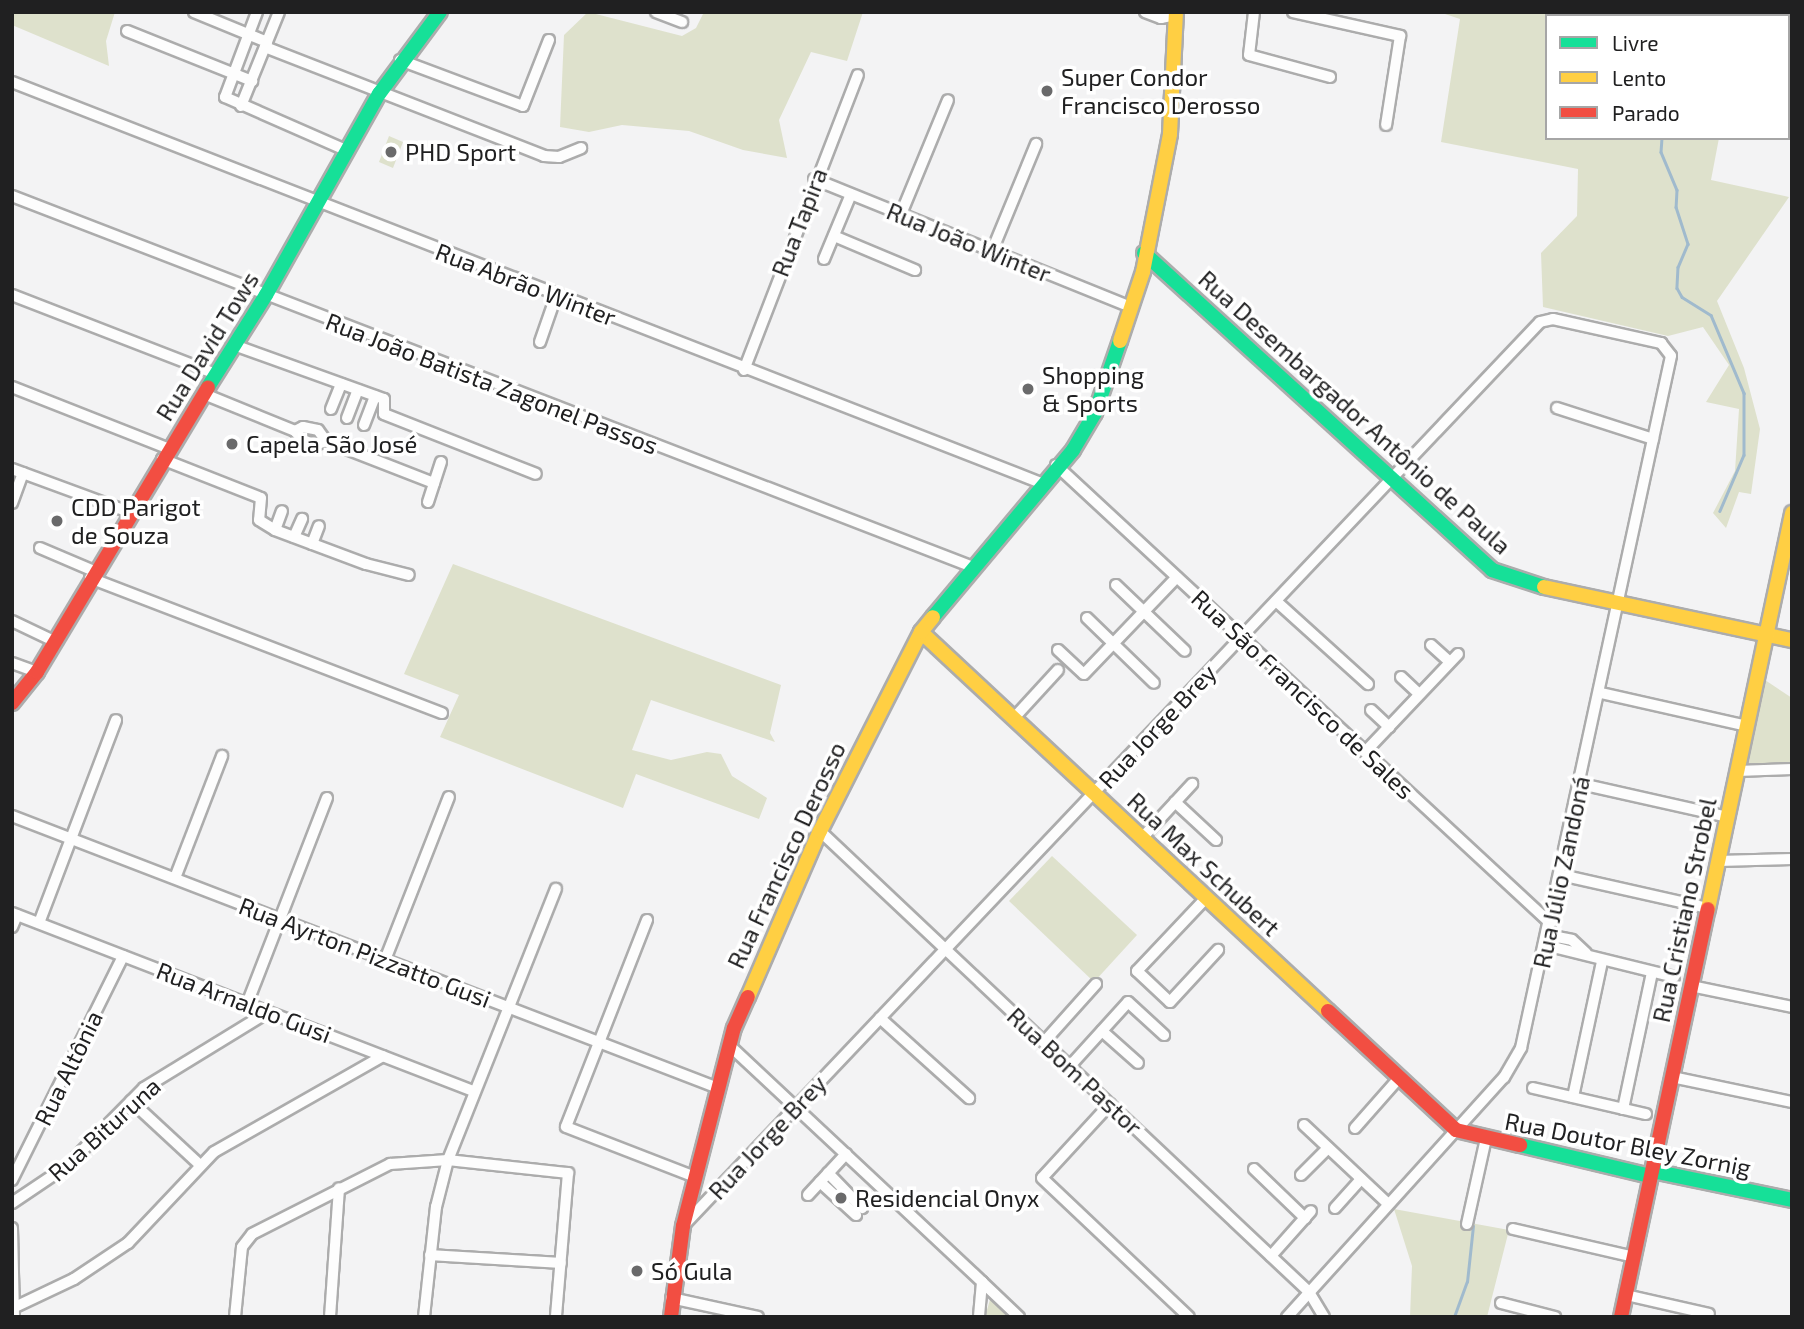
<!DOCTYPE html>
<html>
<head>
<meta charset="utf-8">
<style>
  body { margin:0 }
  #map { position:relative; width:1804px; height:1329px; overflow:hidden; background:#f3f3f4; font-family:"Exo 2",sans-serif }
  div>[style] { position:absolute }
  [style*='--x'] { left:calc(var(--x)*1px); top:calc(var(--y)*1px); width:calc(var(--w)*1px); rotate:calc(var(--a)*1deg) }
  .green>* { inset:0; background:#dee1cc }
  .stream>* { height:2.5px; margin:-1.25px; padding:0 1.25px; transform-origin:1.25px; border-radius:1.25px; background:#a0bacd }
  .roads { filter:drop-shadow(2px 0 #acacac) drop-shadow(-2px 0 #acacac) drop-shadow(0 2px #acacac) drop-shadow(0 -2px #acacac) }
  .street>* { height:10px; margin:-5px; padding:0 5px; transform-origin:5px; border-radius:5px; background:#fdfdfd }
  .fast>* { height:14px; margin:-7px; padding:0 7px; transform-origin:7px; border-radius:7px; background:#16e098 }
  .slow>* { height:14px; margin:-7px; padding:0 7px; transform-origin:7px; border-radius:7px; background:#ffcf43 }
  .jam>* { height:14px; margin:-7px; padding:0 7px; transform-origin:7px; border-radius:7px; background:#f24e42 }
  .dots>* { width:19px; height:19px; translate:-50% -50%; box-sizing:border-box; border:4px solid #fff; border-radius:50% }
  span { translate:-50% -50%; white-space:nowrap; text-align:center; line-height:1.15; -webkit-text-stroke:7px #fff; paint-order:stroke }
  .poi-label { font-size:24px; color:#202021 }
  .left { translate:0 -50%; text-align:left }
  .street-label { font-size:24px; color:#202021 }
  .frame { position:absolute; inset:0; border:14px solid #202021; pointer-events:none }
  .legend { position:absolute; left:1545px; top:14px; width:245px; height:126px; box-sizing:border-box; background:#fff; border:2px solid #a6a6a6; margin:0; padding:9px 12px; list-style:none; font-size:21px; color:#202021 }
  .legend li { display:flex; align-items:center; gap:14px; height:35px }
  .legend b { width:35px; border:2px solid #a6a6a6 }
</style>
</head>
<body>
<div id="map">
  <div class="green">
    <i style="clip-path:polygon(12px 12px,115px 12px,106px 41px,109px 66px,12px 25px)"></i>
    <i style="clip-path:polygon(588px 12px,682px 36px,696px 28px,704px 12px,863px 12px,847px 61px,811px 52px,779px 120px,787px 158px,743px 150px,689px 131px,622px 125px,589px 132px,560px 127px,564px 35px)"></i>
    <i style="clip-path:polygon(1439px 12px,1792px 12px,1792px 75px,1788px 16px,1547px 16px,1547px 138px,1719px 138px,1711px 180px,1789px 197px,1717px 301px,1744px 368px,1760px 429px,1751px 494px,1739px 492px,1726px 528px,1713px 513px,1735px 471px,1739px 409px,1706px 402px,1729px 365px,1703px 327px,1668px 336px,1543px 307px,1541px 253px,1577px 216px,1578px 169px,1441px 142px,1460px 19px)"></i>
    <i style="clip-path:polygon(389px 136px,403px 142px,393px 168px,379px 162px)"></i>
    <i style="clip-path:polygon(453px 564px,781px 685px,770px 733px,775px 742px,651px 700px,632px 750px,671px 760px,707px 752px,721px 754px,732px 776px,767px 798px,759px 819px,636px 774px,623px 808px,440px 737px,459px 695px,404px 674px)"></i>
    <i style="clip-path:polygon(1765px 680px,1792px 698px,1792px 766px,1746px 768px)"></i>
    <i style="clip-path:polygon(1052px 856px,1137px 935px,1094px 982px,1009px 901px)"></i>
    <i style="clip-path:polygon(1394px 1209px,1509px 1230px,1487px 1317px,1410px 1317px,1412px 1266px)"></i>
    <i style="clip-path:polygon(991px 1296px,1011px 1317px,985px 1317px)"></i>
  </div>
  <div class="stream">
    <i style="--x:1619;--y:12;--w:6;--a:45"></i>
    <i style="--x:1662;--y:138;--w:14;--a:94"></i>
    <i style="--x:1661;--y:152;--w:41;--a:67.2"></i>
    <i style="--x:1677;--y:190;--w:17;--a:93"></i>
    <i style="--x:1676;--y:207;--w:39;--a:72"></i>
    <i style="--x:1688;--y:244;--w:25;--a:113"></i>
    <i style="--x:1678;--y:267;--w:21;--a:93"></i>
    <i style="--x:1677;--y:288;--w:10;--a:61"></i>
    <i style="--x:1682;--y:297;--w:34;--a:32"></i>
    <i style="--x:1711;--y:315;--w:85;--a:67.1"></i>
    <i style="--x:1744;--y:393;--w:62;--a:90"></i>
    <i style="--x:1744;--y:455;--w:61;--a:113.2"></i>
    <i style="--x:1454;--y:1317;--w:37;--a:-70"></i>
    <i style="--x:1467;--y:1282;--w:56;--a:-83.9"></i>
  </div>
  <div class="roads">
    <div class="street">
      <i style="--x:194;--y:12;--w:79;--a:22.3"></i>
      <i style="--x:257;--y:12;--w:91;--a:110.6"></i>
      <i style="--x:225;--y:97;--w:134;--a:23.7"></i>
      <i style="--x:656;--y:12;--w:28;--a:21"></i>
      <i style="--x:1145;--y:12;--w:17;--a:21"></i>
      <i style="--x:1161;--y:18;--w:15;--a:-11"></i>
      <i style="--x:1254;--y:12;--w:43;--a:96.6"></i>
      <i style="--x:1249;--y:55;--w:84;--a:15.2"></i>
      <i style="--x:1293;--y:12;--w:110;--a:12.6"></i>
      <i style="--x:1400;--y:36;--w:90;--a:98.9"></i>
      <i style="--x:127;--y:31;--w:135;--a:21.8"></i>
      <i style="--x:265;--y:47;--w:300;--a:21.3"></i>
      <i style="--x:544;--y:156;--w:15;--a:4"></i>
      <i style="--x:559;--y:157;--w:24;--a:-22"></i>
      <i style="--x:400;--y:60;--w:131;--a:20.5"></i>
      <i style="--x:523;--y:106;--w:71;--a:-68.5"></i>
      <i style="--x:12;--y:82;--w:1104;--a:21.29"></i>
      <i style="--x:241;--y:106;--w:101;--a:-68"></i>
      <i style="--x:814;--y:179;--w:334;--a:22"></i>
      <i style="--x:12;--y:196;--w:1030;--a:21.11"></i>
      <i style="--x:901;--y:214;--w:123;--a:-67.6"></i>
      <i style="--x:834;--y:236;--w:88;--a:22.8"></i>
      <i style="--x:992;--y:251;--w:116;--a:-67.6"></i>
      <i style="--x:824;--y:259;--w:70;--a:-67.4"></i>
      <i style="--x:12;--y:295;--w:219;--a:21.2"></i>
      <i style="--x:540;--y:342;--w:49;--a:-70.8"></i>
      <i style="--x:234;--y:345;--w:159;--a:19.8"></i>
      <i style="--x:384;--y:399;--w:15;--a:90"></i>
      <i style="--x:384;--y:414;--w:163;--a:21.5"></i>
      <i style="--x:744;--y:370;--w:316;--a:-68.9"></i>
      <i style="--x:12;--y:387;--w:169;--a:21.5"></i>
      <i style="--x:204;--y:394;--w:98;--a:22.1"></i>
      <i style="--x:1557;--y:408;--w:101;--a:17.9"></i>
      <i style="--x:331;--y:409;--w:27;--a:-68"></i>
      <i style="--x:347;--y:418;--w:30;--a:-69"></i>
      <i style="--x:364;--y:425;--w:31;--a:-69"></i>
      <i style="--x:303;--y:427;--w:15;--a:11"></i>
      <i style="--x:318;--y:430;--w:14;--a:54"></i>
      <i style="--x:326;--y:441;--w:12;--a:160"></i>
      <i style="--x:315;--y:445;--w:13;--a:-157"></i>
      <i style="--x:303;--y:440;--w:12;--a:-132"></i>
      <i style="--x:295;--y:431;--w:9;--a:-27"></i>
      <i style="--x:326;--y:441;--w:116;--a:21.3"></i>
      <i style="--x:162;--y:459;--w:106;--a:21.5"></i>
      <i style="--x:261;--y:498;--w:22;--a:95"></i>
      <i style="--x:259;--y:520;--w:19;--a:32"></i>
      <i style="--x:275;--y:530;--w:97;--a:20.5"></i>
      <i style="--x:366;--y:564;--w:44;--a:14.3"></i>
      <i style="--x:1056;--y:465;--w:674;--a:42.83"></i>
      <i style="--x:12;--y:469;--w:125;--a:20.2"></i>
      <i style="--x:428;--y:502;--w:42;--a:-72"></i>
      <i style="--x:12;--y:503;--w:32;--a:-70"></i>
      <i style="--x:275;--y:530;--w:20;--a:-70"></i>
      <i style="--x:294;--y:537;--w:20;--a:-66"></i>
      <i style="--x:312;--y:544;--w:19;--a:-69"></i>
      <i style="--x:40;--y:548;--w:59;--a:23.1"></i>
      <i style="--x:90;--y:578;--w:377;--a:21"></i>
      <i style="--x:1116;--y:585;--w:95;--a:43.7"></i>
      <i style="--x:1276;--y:601;--w:124;--a:42.1"></i>
      <i style="--x:1087;--y:618;--w:93;--a:44.1"></i>
      <i style="--x:12;--y:621;--w:47;--a:25.5"></i>
      <i style="--x:1431;--y:645;--w:25;--a:42"></i>
      <i style="--x:1058;--y:650;--w:35;--a:43"></i>
      <i style="--x:1084;--y:674;--w:134;--a:-46.2"></i>
      <i style="--x:12;--y:663;--w:27;--a:20"></i>
      <i style="--x:1401;--y:677;--w:25;--a:43"></i>
      <i style="--x:1601;--y:693;--w:150;--a:12.7"></i>
      <i style="--x:1371;--y:710;--w:25;--a:43"></i>
      <i style="--x:1014;--y:718;--w:65;--a:-47.5"></i>
      <i style="--x:1365;--y:752;--w:135;--a:-46.5"></i>
      <i style="--x:1737;--y:771;--w:55;--a:-2.1"></i>
      <i style="--x:1581;--y:784;--w:150;--a:12.7"></i>
      <i style="--x:1175;--y:802;--w:56;--a:42.8"></i>
      <i style="--x:12;--y:816;--w:757;--a:21.07"></i>
      <i style="--x:820;--y:831;--w:672;--a:43.31"></i>
      <i style="--x:1309;--y:1292;--w:29;--a:59"></i>
      <i style="--x:1142;--y:838;--w:74;--a:-47.2"></i>
      <i style="--x:1718;--y:861;--w:74;--a:-1.5"></i>
      <i style="--x:1561;--y:875;--w:151;--a:12.7"></i>
      <i style="--x:175;--y:878;--w:131;--a:-68.9"></i>
      <i style="--x:1207;--y:897;--w:102;--a:133.4"></i>
      <i style="--x:1137;--y:971;--w:45;--a:43.2"></i>
      <i style="--x:1170;--y:1002;--w:71;--a:-47.3"></i>
      <i style="--x:12;--y:913;--w:496;--a:21.1"></i>
      <i style="--x:647;--y:920;--w:222;--a:111.4"></i>
      <i style="--x:566;--y:1127;--w:138;--a:21.2"></i>
      <i style="--x:39;--y:923;--w:217;--a:-69.2"></i>
      <i style="--x:12;--y:927;--w:13;--a:-67"></i>
      <i style="--x:1547;--y:935;--w:25;--a:11"></i>
      <i style="--x:1572;--y:940;--w:19;--a:43"></i>
      <i style="--x:1545;--y:945;--w:133;--a:13.9"></i>
      <i style="--x:385;--y:960;--w:175;--a:-68.6"></i>
      <i style="--x:1691;--y:986;--w:103;--a:11.7"></i>
      <i style="--x:247;--y:1004;--w:221;--a:-68.8"></i>
      <i style="--x:880;--y:1018;--w:120;--a:42"></i>
      <i style="--x:1102;--y:1031;--w:48;--a:41.6"></i>
      <i style="--x:1044;--y:1042;--w:78;--a:-48.1"></i>
      <i style="--x:729;--y:1045;--w:347;--a:43.1"></i>
      <i style="--x:982;--y:1282;--w:35;--a:95"></i>
      <i style="--x:1070;--y:1066;--w:86;--a:-47.8"></i>
      <i style="--x:1128;--y:1002;--w:49;--a:42.5"></i>
      <i style="--x:1672;--y:1077;--w:123;--a:11.8"></i>
      <i style="--x:1533;--y:1088;--w:116;--a:13"></i>
      <i style="--x:1573;--y:1097;--w:138;--a:-77.9"></i>
      <i style="--x:131;--y:1101;--w:93;--a:42.8"></i>
      <i style="--x:1110;--y:1104;--w:100;--a:132.6"></i>
      <i style="--x:1042;--y:1178;--w:202;--a:43.4"></i>
      <i style="--x:1623;--y:1109;--w:140;--a:-78"></i>
      <i style="--x:1304;--y:1125;--w:115;--a:43.2"></i>
      <i style="--x:1355;--y:1128;--w:68;--a:-48.6"></i>
      <i style="--x:1254;--y:1169;--w:71;--a:43.9"></i>
      <i style="--x:828;--y:1173;--w:49;--a:45.8"></i>
      <i style="--x:1301;--y:1175;--w:38;--a:-45"></i>
      <i style="--x:12;--y:1180;--w:250;--a:-63.6"></i>
      <i style="--x:820;--y:1182;--w:49;--a:42.5"></i>
      <i style="--x:808;--y:1195;--w:56;--a:-47.2"></i>
      <i style="--x:12;--y:1203;--w:66;--a:-33.9"></i>
      <i style="--x:67;--y:1166;--w:110;--a:-45.4"></i>
      <i style="--x:144;--y:1088;--w:145;--a:-31.5"></i>
      <i style="--x:1335;--y:1208;--w:39;--a:-48"></i>
      <i style="--x:1467;--y:1224;--w:88;--a:-77.5"></i>
      <i style="--x:684;--y:1225;--w:1244;--a:-46.53"></i>
      <i style="--x:1540;--y:322;--w:13;--a:-13"></i>
      <i style="--x:1553;--y:319;--w:111;--a:12.5"></i>
      <i style="--x:1661;--y:343;--w:16;--a:52"></i>
      <i style="--x:1671;--y:356;--w:708;--a:102.23"></i>
      <i style="--x:1521;--y:1048;--w:34;--a:120"></i>
      <i style="--x:1504;--y:1077;--w:324;--a:132.1"></i>
      <i style="--x:12;--y:1228;--w:89;--a:88.7"></i>
      <i style="--x:1513;--y:1229;--w:124;--a:13"></i>
      <i style="--x:430;--y:1255;--w:131;--a:3.5"></i>
      <i style="--x:1271;--y:1256;--w:60;--a:-48.4"></i>
      <i style="--x:982;--y:1282;--w:51;--a:43.4"></i>
      <i style="--x:1626;--y:1295;--w:85;--a:12.9"></i>
      <i style="--x:671;--y:1298;--w:89;--a:12.3"></i>
      <i style="--x:1501;--y:1303;--w:56;--a:14.5"></i>
      <i style="--x:15;--y:1307;--w:65;--a:-25.4"></i>
      <i style="--x:74;--y:1279;--w:65;--a:-33.7"></i>
      <i style="--x:128;--y:1243;--w:125;--a:-46.6"></i>
      <i style="--x:214;--y:1152;--w:194;--a:-29.6"></i>
      <i style="--x:235;--y:1317;--w:70;--a:-84.3"></i>
      <i style="--x:242;--y:1247;--w:16;--a:-52"></i>
      <i style="--x:252;--y:1234;--w:155;--a:-26.9"></i>
      <i style="--x:390;--y:1164;--w:58;--a:-3.9"></i>
      <i style="--x:448;--y:1160;--w:121;--a:6.2"></i>
      <i style="--x:568;--y:1173;--w:144;--a:94.8"></i>
      <i style="--x:330;--y:1317;--w:129;--a:-86"></i>
      <i style="--x:424;--y:1317;--w:111;--a:-83.8"></i>
      <i style="--x:436;--y:1207;--w:49;--a:-75.7"></i>
      <i style="--x:448;--y:1160;--w:292;--a:-68.3"></i>
    </div>
    <div class="fast">
      <i style="--x:1144;--y:253;--w:471;--a:42.3"></i>
      <i style="--x:1492;--y:570;--w:55;--a:18.1"></i>
      <i style="--x:208;--y:387;--w:109;--a:-57.8"></i>
      <i style="--x:266;--y:295;--w:231;--a:-60.7"></i>
      <i style="--x:379;--y:94;--w:102;--a:-53.4"></i>
      <i style="--x:933;--y:617;--w:218;--a:-50"></i>
      <i style="--x:1073;--y:450;--w:43;--a:-59.3"></i>
      <i style="--x:1095;--y:413;--w:76;--a:-70.9"></i>
      <i style="--x:1520;--y:1145;--w:130;--a:13.4"></i>
      <i style="--x:1646;--y:1175;--w:12;--a:-14"></i>
      <i style="--x:1658;--y:1172;--w:137;--a:11.8"></i>
    </div>
    <div class="slow">
      <i style="--x:1120;--y:341;--w:73;--a:-71.6"></i>
      <i style="--x:1143;--y:272;--w:141;--a:-78.9"></i>
      <i style="--x:1170;--y:134;--w:122;--a:-87.2"></i>
      <i style="--x:1544;--y:587;--w:254;--a:12.1"></i>
      <i style="--x:921;--y:632;--w:556;--a:42.96"></i>
      <i style="--x:1708;--y:909;--w:405;--a:-78"></i>
      <i style="--x:748;--y:997;--w:181;--a:-66.6"></i>
      <i style="--x:820;--y:831;--w:223;--a:-63.1"></i>
      <i style="--x:921;--y:632;--w:19;--a:-51"></i>
    </div>
    <div class="jam">
      <i style="--x:12;--y:703;--w:40;--a:-51"></i>
      <i style="--x:37;--y:672;--w:332;--a:-59"></i>
      <i style="--x:1328;--y:1011;--w:175;--a:42.9"></i>
      <i style="--x:1456;--y:1130;--w:66;--a:13.2"></i>
      <i style="--x:671;--y:1317;--w:92;--a:-82.5"></i>
      <i style="--x:683;--y:1226;--w:204;--a:-75.6"></i>
      <i style="--x:734;--y:1028;--w:34;--a:-66"></i>
      <i style="--x:1621;--y:1317;--w:417;--a:-78"></i>
    </div>
  </div>
  <div class="dots">
    <i style="left:1047px;top:91px;background:#6a6a6b"></i>
    <i style="left:391px;top:152px;background:#6a6a6b"></i>
    <i style="left:1028px;top:389px;background:#6a6a6b"></i>
    <i style="left:232px;top:444px;background:#6a6a6b"></i>
    <i style="left:57px;top:521px;background:#6a6a6b"></i>
    <i style="left:841px;top:1198px;background:#6a6a6b"></i>
    <i style="left:637px;top:1271px;background:#6a6a6b"></i>
  </div>
  <div class="poi-label">
    <span class="left" style="left:1061px;top:91px">Super Condor<br>Francisco Derosso</span>
    <span class="left" style="left:405px;top:152px">PHD Sport</span>
    <span class="left" style="left:1042px;top:389px">Shopping<br>&amp; Sports</span>
    <span class="left" style="left:246px;top:444px">Capela São José</span>
    <span class="left" style="left:71px;top:521px">CDD Parigot<br>de Souza</span>
    <span class="left" style="left:855px;top:1198px">Residencial Onyx</span>
    <span class="left" style="left:651px;top:1271px">Só Gula</span>
  </div>
  <div class="street-label">
    <span style="left:799px;top:222px;rotate:-69deg">Rua Tapira</span>
    <span style="left:969px;top:242px;rotate:22deg">Rua João Winter</span>
    <span style="left:526px;top:284px;rotate:21deg">Rua Abrão Winter</span>
    <span style="left:207px;top:346px;rotate:-58deg">Rua David Tows</span>
    <span style="left:492px;top:383px;rotate:21deg">Rua João Batista Zagonel Passos</span>
    <span style="left:1355px;top:412px;rotate:42deg">Rua Desembargador Antônio de Paula</span>
    <span style="left:1303px;top:694px;rotate:43deg">Rua São Francisco de Sales</span>
    <span style="left:1157px;top:726px;rotate:-47deg">Rua Jorge Brey</span>
    <span style="left:786px;top:855px;rotate:-65deg">Rua Francisco Derosso</span>
    <span style="left:1204px;top:864px;rotate:43deg">Rua Max Schubert</span>
    <span style="left:1561px;top:872px;rotate:-78deg">Rua Júlio Zandoná</span>
    <span style="left:1684px;top:910px;rotate:-78deg">Rua Cristiano Strobel</span>
    <span style="left:365px;top:952px;rotate:21deg">Rua Ayrton Pizzatto Gusi</span>
    <span style="left:244px;top:1002px;rotate:21deg">Rua Arnaldo Gusi</span>
    <span style="left:68px;top:1068px;rotate:-64deg">Rua Altônia</span>
    <span style="left:1075px;top:1071px;rotate:43deg">Rua Bom Pastor</span>
    <span style="left:104px;top:1129px;rotate:-42deg">Rua Bituruna</span>
    <span style="left:767px;top:1137px;rotate:-47deg">Rua Jorge Brey</span>
    <span style="left:1628px;top:1144px;rotate:11deg">Rua Doutor Bley Zornig</span>
  </div>
  <div class="frame"></div>
  <ul class="legend">
  <li><b style="height:9px;background:#16e098"></b>Livre</li>
  <li><b style="height:9px;background:#ffcf43"></b>Lento</li>
  <li><b style="height:9px;background:#f24e42"></b>Parado</li>
  </ul>
</div>
</body>
</html>
